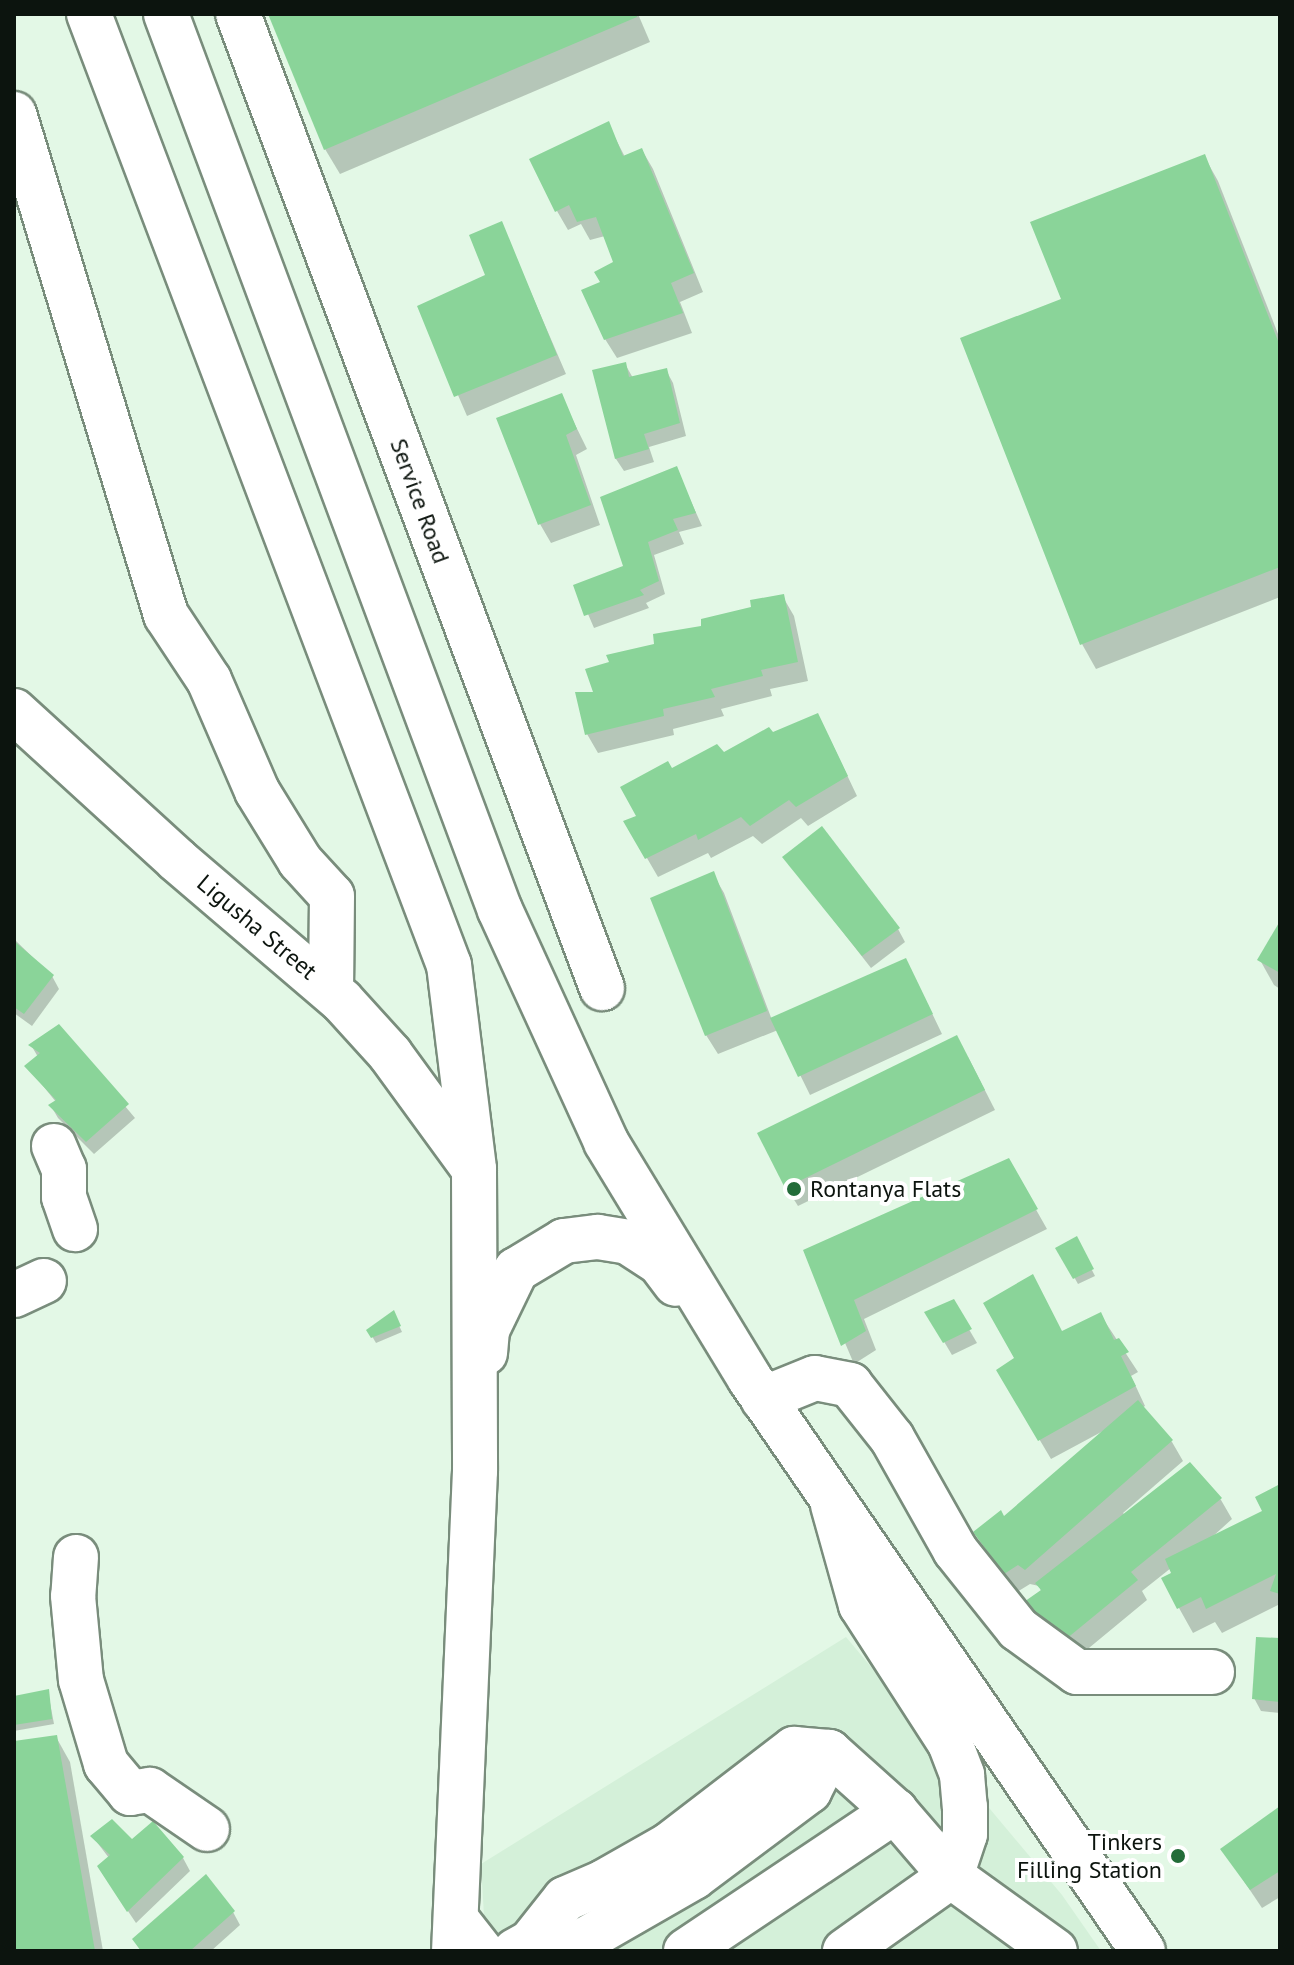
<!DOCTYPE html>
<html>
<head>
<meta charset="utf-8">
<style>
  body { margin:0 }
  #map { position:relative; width:1294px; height:1965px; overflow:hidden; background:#e3f8e6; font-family:"PT Sans",sans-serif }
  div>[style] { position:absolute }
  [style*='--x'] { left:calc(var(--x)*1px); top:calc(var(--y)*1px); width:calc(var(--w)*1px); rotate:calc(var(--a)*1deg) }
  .built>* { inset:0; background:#d4f0d9 }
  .shadow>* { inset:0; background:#0003 }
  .building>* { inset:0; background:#8ad499 }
  .roads { filter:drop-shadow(2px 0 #798d7c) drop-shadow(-2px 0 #798d7c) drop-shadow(0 2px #798d7c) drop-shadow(0 -2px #798d7c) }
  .minor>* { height:44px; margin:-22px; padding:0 22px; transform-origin:22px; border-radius:22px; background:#fff }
  .major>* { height:44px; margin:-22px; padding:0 22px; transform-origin:22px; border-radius:22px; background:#fff }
  .dots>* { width:22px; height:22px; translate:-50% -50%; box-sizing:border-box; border:4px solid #fff; border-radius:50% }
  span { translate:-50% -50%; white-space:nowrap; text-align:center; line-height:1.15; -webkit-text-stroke:8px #fff; paint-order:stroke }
  .street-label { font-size:24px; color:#0c140e }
  .poi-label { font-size:24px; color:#0c140e }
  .left { translate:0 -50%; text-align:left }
  .right { translate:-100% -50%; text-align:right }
  .frame { position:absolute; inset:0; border:16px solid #0c140e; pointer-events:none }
</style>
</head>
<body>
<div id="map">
  <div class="built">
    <i style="clip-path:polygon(846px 1637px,1062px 1895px,1101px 1951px,486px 1951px,481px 1864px)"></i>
  </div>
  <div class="shadow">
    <i style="clip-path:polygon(271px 14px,638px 14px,650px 42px,340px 174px,325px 149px)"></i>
    <i style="clip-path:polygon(608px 124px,625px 157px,642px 150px,653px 169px,703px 292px,680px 302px,692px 333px,617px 358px,605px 339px,603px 283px,615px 263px,605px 236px,590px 240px,581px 224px,568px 230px,557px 211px)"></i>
    <i style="clip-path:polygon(1204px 156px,1218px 181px,1280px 339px,1280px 597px,1096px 669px,1082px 644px,1063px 300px)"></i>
    <i style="clip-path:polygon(501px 223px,566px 374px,467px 416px,420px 307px,488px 276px)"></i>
    <i style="clip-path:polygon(625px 364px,633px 378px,666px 370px,673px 383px,686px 436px,649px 447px,654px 462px,624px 471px,616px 459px,594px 371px)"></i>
    <i style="clip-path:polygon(561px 396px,587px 449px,576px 455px,600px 525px,551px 543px,540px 524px)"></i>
    <i style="clip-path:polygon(676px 468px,702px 526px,679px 532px,684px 544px,654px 555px,665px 594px,646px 603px,649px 608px,594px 628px,576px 586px,626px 567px)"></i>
    <i style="clip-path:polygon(783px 597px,794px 616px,808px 681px,770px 689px,772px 696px,721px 709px,724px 716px,673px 729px,674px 735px,598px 753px,587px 734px,596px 694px,656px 646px)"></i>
    <i style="clip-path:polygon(828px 735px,857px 796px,808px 826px,801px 818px,762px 844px,753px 836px,711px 858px,708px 853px,658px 877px,626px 822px,639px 817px,672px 771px,723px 754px)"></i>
    <i style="clip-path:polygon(785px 858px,898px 929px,905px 942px,871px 968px)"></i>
    <i style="clip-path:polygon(713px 874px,724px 893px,772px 1020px,916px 980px,942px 1034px,810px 1095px,778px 1030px,718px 1054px,706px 1035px)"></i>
    <i style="clip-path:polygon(1280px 925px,1280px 989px,1274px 985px,1260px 960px)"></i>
    <i style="clip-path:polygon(14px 939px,52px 976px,59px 989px,32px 1026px,14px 1013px)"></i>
    <i style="clip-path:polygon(58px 1026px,135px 1118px,94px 1154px,58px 1118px,51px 1106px,56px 1102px,27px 1066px,38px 1057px,31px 1045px)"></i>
    <i style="clip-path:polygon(968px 1057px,995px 1110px,798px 1206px,786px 1187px)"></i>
    <i style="clip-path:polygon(1008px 1160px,1047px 1229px,864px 1319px,876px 1350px,854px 1364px,806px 1251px)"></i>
    <i style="clip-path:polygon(1076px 1239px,1095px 1276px,1078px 1284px,1058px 1248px)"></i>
    <i style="clip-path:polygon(953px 1302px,977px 1343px,952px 1355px,927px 1313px)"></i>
    <i style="clip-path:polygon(1100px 1314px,1138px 1372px,1131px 1376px,1145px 1406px,1142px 1408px,1172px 1442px,1183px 1461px,1123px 1513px,1125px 1515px,1190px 1465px,1221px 1500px,1232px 1519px,1211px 1538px,1264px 1512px,1280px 1486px,1280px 1604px,1222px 1633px,1215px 1622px,1193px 1633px,1179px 1608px,1171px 1568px,1142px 1591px,1147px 1600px,1072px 1662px,1039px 1586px,1030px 1584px,1017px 1592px,976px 1532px,1004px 1519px,1105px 1430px,1051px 1459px,999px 1371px)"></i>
    <i style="clip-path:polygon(396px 1319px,402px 1332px,376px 1343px,369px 1331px)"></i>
    <i style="clip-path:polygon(1280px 1640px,1280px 1713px,1261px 1711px,1254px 1698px)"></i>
    <i style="clip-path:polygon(48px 1692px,54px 1724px,14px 1731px,14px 1698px)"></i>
    <i style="clip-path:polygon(56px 1737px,70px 1762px,103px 1951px,14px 1951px,14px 1743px)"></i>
    <i style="clip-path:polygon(1280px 1808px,1280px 1897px,1262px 1908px,1223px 1850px)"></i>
    <i style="clip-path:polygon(93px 1837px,132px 1841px,183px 1858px,190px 1871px,136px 1923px,107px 1880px,109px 1858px)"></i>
    <i style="clip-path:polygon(233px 1912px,240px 1925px,211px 1951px,141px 1951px,134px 1940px)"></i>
  </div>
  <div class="building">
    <i style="clip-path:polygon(268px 14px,636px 14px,637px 17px,324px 150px)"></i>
    <i style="clip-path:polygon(609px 121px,623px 156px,642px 148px,694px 273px,671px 283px,683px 313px,604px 340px,581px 290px,600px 282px,594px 272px,613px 262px,596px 217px,577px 222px,569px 205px,555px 212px,529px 159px)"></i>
    <i style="clip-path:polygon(1205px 154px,1280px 346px,1280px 567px,1080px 645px,960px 338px,1061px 299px,1030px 222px)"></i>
    <i style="clip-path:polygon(502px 221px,557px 355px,454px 397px,417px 306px,485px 275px,469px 235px)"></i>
    <i style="clip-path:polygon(626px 362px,629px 377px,667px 368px,680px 423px,644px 434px,649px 449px,615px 459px,592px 370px)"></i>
    <i style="clip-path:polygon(562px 393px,577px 429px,566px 435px,591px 505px,538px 525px,496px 418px)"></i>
    <i style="clip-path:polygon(677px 466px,696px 513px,673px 519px,678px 530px,648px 542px,659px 581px,640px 590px,644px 595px,584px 616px,573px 585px,623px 566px,600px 497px)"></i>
    <i style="clip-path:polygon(784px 594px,798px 662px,761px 670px,763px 676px,711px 689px,715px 697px,663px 709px,664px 716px,585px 735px,575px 692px,593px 692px,585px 669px,609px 662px,606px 655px,654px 644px,653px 634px,701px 626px,701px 619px,751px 607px,750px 600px)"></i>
    <i style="clip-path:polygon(818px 713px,848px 776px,796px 807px,789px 800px,750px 826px,741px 817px,698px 840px,696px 834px,645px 859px,623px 821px,636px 816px,620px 787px,668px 761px,672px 768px,717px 744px,724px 752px,769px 727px,773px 732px)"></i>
    <i style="clip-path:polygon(822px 826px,900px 928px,862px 956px,782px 857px)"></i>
    <i style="clip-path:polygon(714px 871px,767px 1011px,705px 1036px,650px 898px)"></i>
    <i style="clip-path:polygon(1280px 921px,1280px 973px,1257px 960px)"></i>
    <i style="clip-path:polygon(14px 941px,54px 975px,24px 1014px,14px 1007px)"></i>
    <i style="clip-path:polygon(906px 958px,933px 1014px,798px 1077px,770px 1018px)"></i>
    <i style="clip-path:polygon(59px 1024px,129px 1104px,86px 1142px,48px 1105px,56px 1100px,24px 1066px,40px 1053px,28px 1045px)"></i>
    <i style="clip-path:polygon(957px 1035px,985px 1090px,785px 1188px,757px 1133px)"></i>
    <i style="clip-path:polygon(1009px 1158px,1038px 1209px,854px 1300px,866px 1331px,841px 1346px,803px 1250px)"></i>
    <i style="clip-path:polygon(1077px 1236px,1094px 1269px,1073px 1279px,1055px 1248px)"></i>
    <i style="clip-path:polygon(1033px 1274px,1062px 1331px,1101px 1312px,1114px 1340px,1119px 1338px,1129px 1352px,1121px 1356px,1136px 1386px,1038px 1441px,996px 1370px,1014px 1358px,983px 1303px)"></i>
    <i style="clip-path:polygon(954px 1299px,972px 1329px,943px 1343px,924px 1312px)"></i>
    <i style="clip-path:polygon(394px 1310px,401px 1326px,371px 1338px,366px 1330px)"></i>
    <i style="clip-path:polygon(1138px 1400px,1173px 1440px,1025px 1570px,1018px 1565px,1004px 1574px,973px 1532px,1001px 1510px,1004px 1516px)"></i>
    <i style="clip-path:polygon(1190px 1462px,1222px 1498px,1131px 1572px,1138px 1580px,1060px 1644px,1021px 1604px,1041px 1590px,1035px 1583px)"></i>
    <i style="clip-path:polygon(1280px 1484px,1280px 1594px,1270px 1591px,1276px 1574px,1206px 1609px,1201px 1597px,1177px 1609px,1161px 1578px,1171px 1573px,1165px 1559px,1262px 1511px,1255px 1497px)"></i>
    <i style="clip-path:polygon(1256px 1637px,1280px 1638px,1280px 1702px,1252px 1699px)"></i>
    <i style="clip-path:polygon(49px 1689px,52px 1719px,14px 1725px,14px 1696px)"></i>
    <i style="clip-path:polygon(57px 1735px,95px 1951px,14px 1951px,14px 1741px)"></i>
    <i style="clip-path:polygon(1280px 1806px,1280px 1871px,1250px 1890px,1220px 1849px)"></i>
    <i style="clip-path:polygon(112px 1819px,132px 1839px,153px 1821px,184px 1857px,127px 1912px,97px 1866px,110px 1855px,90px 1836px)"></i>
    <i style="clip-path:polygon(206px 1874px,235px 1911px,190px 1951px,141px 1951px,132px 1939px)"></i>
  </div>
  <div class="roads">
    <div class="minor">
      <i style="--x:238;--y:14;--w:1040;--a:69.51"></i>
      <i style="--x:14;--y:114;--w:524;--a:73.12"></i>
      <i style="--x:166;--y:615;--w:78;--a:56.5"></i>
      <i style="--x:209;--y:680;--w:121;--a:66.6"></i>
      <i style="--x:257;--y:791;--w:82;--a:58.4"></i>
      <i style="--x:300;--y:861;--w:47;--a:47.6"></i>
      <i style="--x:332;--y:896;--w:94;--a:90.6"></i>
      <i style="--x:14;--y:711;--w:221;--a:42.4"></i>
      <i style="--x:177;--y:860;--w:217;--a:40.5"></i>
      <i style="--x:342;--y:1001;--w:72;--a:47.8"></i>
      <i style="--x:390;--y:1054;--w:142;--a:53.9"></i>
      <i style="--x:54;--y:1146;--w:25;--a:67"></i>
      <i style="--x:64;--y:1169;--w:28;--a:90"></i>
      <i style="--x:64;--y:1197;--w:34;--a:71"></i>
      <i style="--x:14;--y:1295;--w:33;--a:-25"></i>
      <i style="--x:763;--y:1399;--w:56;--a:-22"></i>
      <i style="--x:815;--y:1378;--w:36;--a:11"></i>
      <i style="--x:850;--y:1385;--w:68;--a:51.6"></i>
      <i style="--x:892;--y:1438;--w:129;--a:60.6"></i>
      <i style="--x:955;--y:1550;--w:101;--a:51.4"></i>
      <i style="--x:1018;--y:1629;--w:73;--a:36.1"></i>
      <i style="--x:1077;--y:1672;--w:135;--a:0"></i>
      <i style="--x:833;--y:1505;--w:104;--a:74.4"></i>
      <i style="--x:861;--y:1605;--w:164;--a:57.2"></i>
      <i style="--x:950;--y:1743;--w:34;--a:69"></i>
      <i style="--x:962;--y:1775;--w:32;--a:85"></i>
      <i style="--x:965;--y:1807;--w:27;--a:90"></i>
      <i style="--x:965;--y:1834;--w:44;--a:108.4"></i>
      <i style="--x:951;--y:1876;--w:130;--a:144.7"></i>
      <i style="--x:76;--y:1557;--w:39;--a:94"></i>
      <i style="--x:73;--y:1596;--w:84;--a:84.6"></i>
      <i style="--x:81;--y:1680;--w:88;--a:73.4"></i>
      <i style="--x:106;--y:1764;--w:38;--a:50"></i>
      <i style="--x:130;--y:1793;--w:20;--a:-9"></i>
      <i style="--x:150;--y:1790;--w:69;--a:34.4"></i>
      <i style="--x:456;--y:1919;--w:41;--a:52"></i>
      <i style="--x:531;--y:1942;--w:43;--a:5.3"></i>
      <i style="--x:574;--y:1946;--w:138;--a:-29.9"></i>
      <i style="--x:694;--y:1877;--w:144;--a:-36.8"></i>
      <i style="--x:809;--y:1791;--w:44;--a:-62.9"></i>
      <i style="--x:515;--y:1951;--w:18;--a:-29"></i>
      <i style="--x:531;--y:1942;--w:55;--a:-51.7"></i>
      <i style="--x:565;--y:1899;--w:43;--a:-23.6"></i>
      <i style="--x:604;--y:1882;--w:75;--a:-29.6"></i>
      <i style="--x:669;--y:1845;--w:158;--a:-37.5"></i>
      <i style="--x:794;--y:1749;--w:35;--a:5"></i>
      <i style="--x:829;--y:1752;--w:89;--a:41.8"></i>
      <i style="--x:686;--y:1951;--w:252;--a:-33.8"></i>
      <i style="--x:895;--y:1811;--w:86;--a:49.3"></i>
      <i style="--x:951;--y:1876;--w:128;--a:35.8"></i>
    </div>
    <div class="major">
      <i style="--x:89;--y:14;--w:1017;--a:69.27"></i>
      <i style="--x:449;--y:965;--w:206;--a:83"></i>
      <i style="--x:474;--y:1169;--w:302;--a:89.8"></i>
      <i style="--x:475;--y:1471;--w:480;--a:92.5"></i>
      <i style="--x:166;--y:14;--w:956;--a:69.56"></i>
      <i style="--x:500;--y:910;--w:255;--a:65.4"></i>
      <i style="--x:606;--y:1142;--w:277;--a:58.7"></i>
      <i style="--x:750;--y:1379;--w:694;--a:55.51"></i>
      <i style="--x:485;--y:1353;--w:23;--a:-85"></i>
      <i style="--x:487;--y:1330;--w:67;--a:-64.2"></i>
      <i style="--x:516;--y:1270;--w:56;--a:-31.1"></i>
      <i style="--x:564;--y:1241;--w:34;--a:-7"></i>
      <i style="--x:598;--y:1237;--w:30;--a:9"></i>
      <i style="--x:628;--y:1242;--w:38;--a:33"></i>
      <i style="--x:660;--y:1263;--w:26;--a:53"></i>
    </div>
  </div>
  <div class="dots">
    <i style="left:794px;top:1189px;background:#236c39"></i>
    <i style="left:1178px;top:1856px;background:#236c39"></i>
  </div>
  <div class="street-label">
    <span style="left:420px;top:501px;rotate:70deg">Service Road</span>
    <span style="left:257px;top:927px;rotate:40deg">Ligusha Street</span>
  </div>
  <div class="poi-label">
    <span class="left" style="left:810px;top:1189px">Rontanya Flats</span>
    <span class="right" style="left:1162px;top:1856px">Tinkers<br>Filling Station</span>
  </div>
  <div class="frame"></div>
</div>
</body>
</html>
